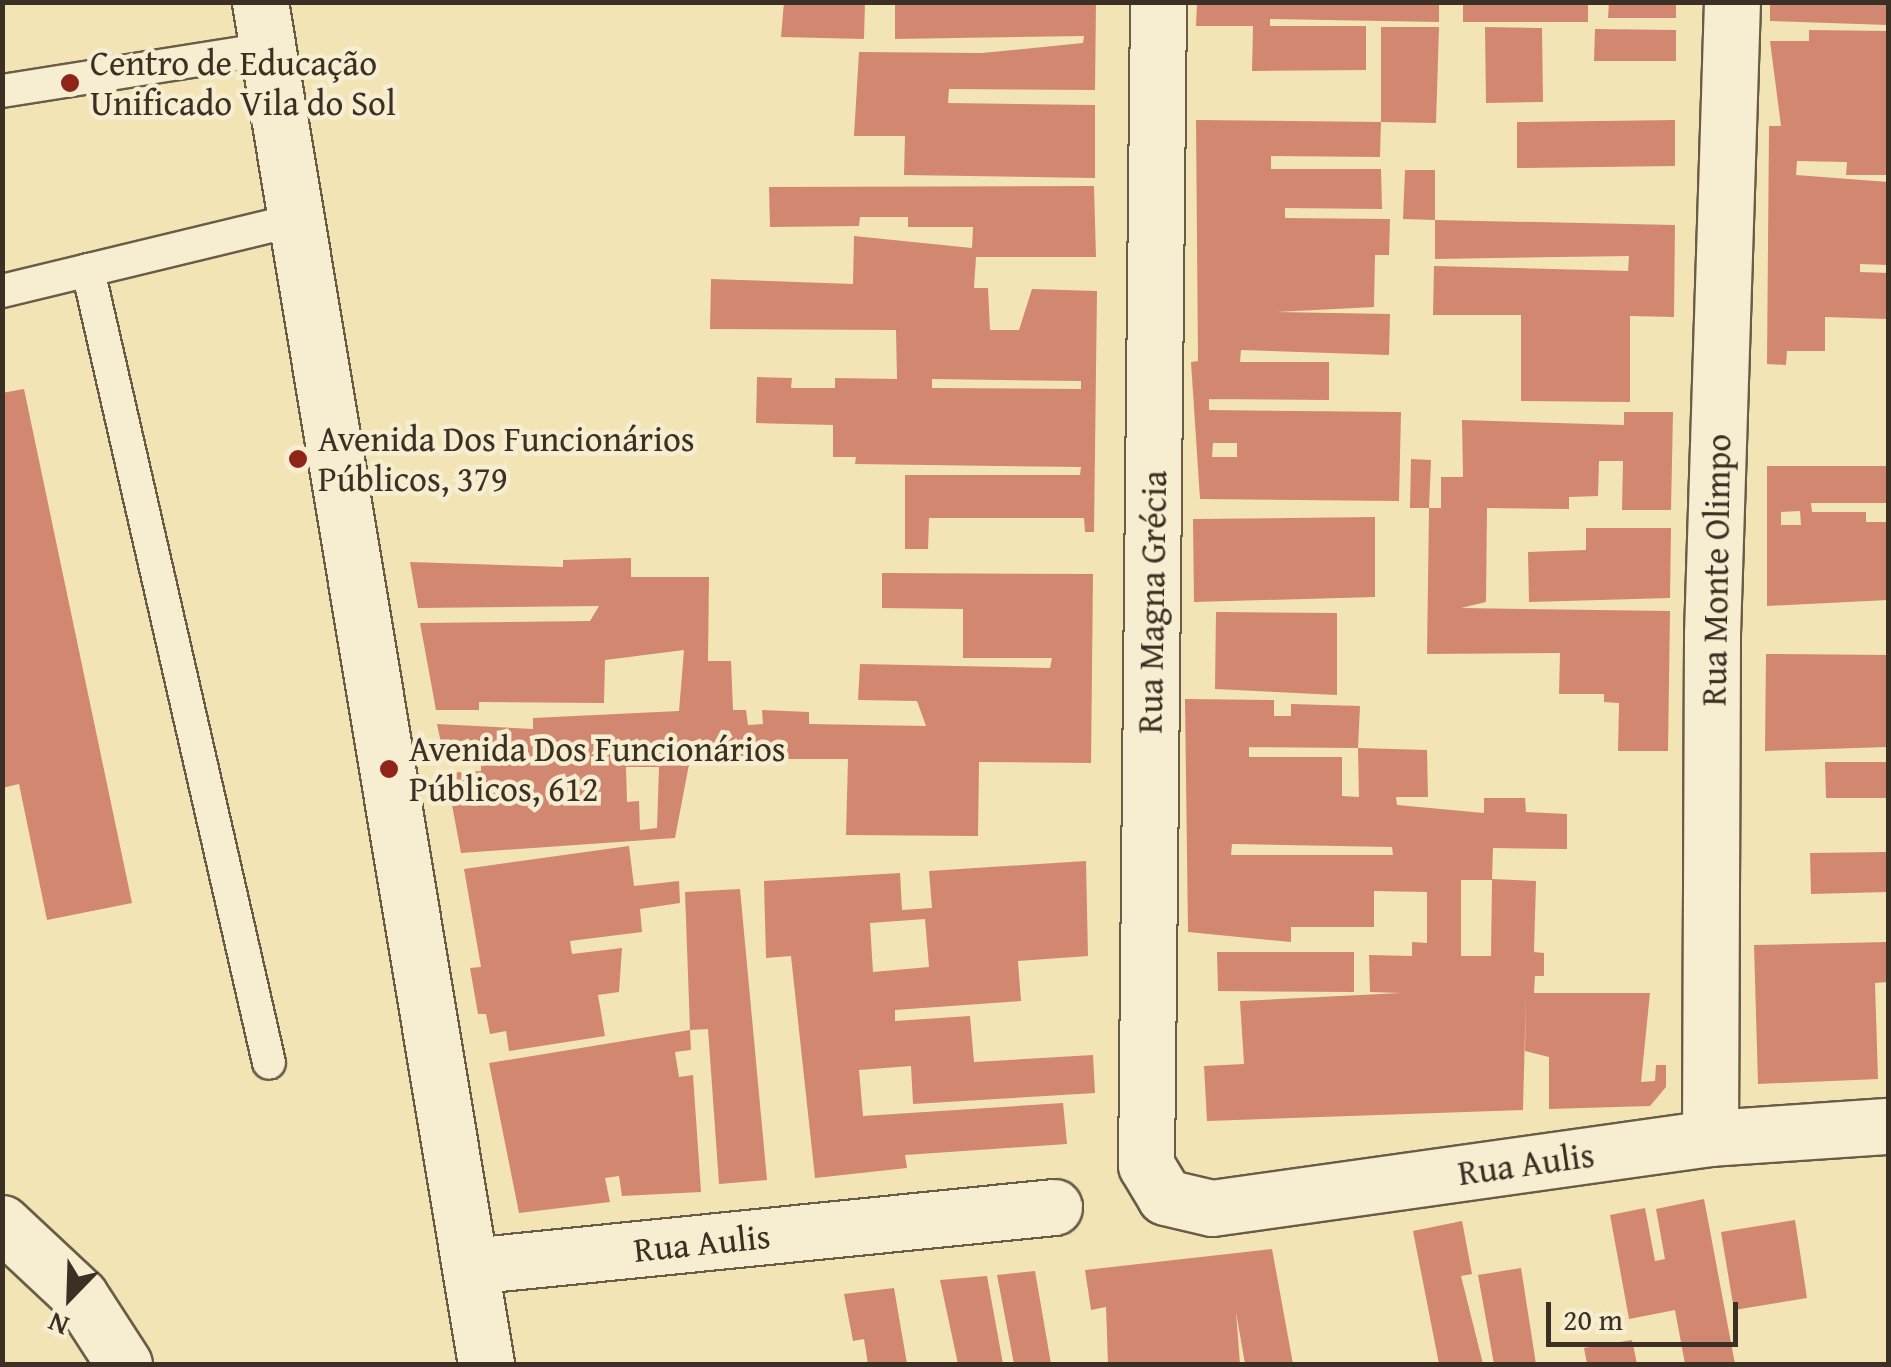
<!DOCTYPE html>
<html>
<head>
<meta charset="utf-8">
<style>
  body { margin:0 }
  #map { position:relative; width:1891px; height:1367px; overflow:hidden; background:#f3e4b6; font-family:"Gentium Book Plus",serif }
  div>[style] { position:absolute }
  [style*='--x'] { left:calc(var(--x)*1px); top:calc(var(--y)*1px); width:calc(var(--w)*1px); rotate:calc(var(--a)*1deg) }
  .building>* { inset:0; background:#d28770 }
  .roads { filter:drop-shadow(2px 0 #6a5d48) drop-shadow(-2px 0 #6a5d48) drop-shadow(0 2px #6a5d48) drop-shadow(0 -2px #6a5d48) }
  .lane>* { height:32px; margin:-16px; padding:0 16px; transform-origin:16px; border-radius:16px; background:#f7edd0 }
  .street>* { height:55px; margin:-27.5px; padding:0 27.5px; transform-origin:27.5px; border-radius:27.5px; background:#f7edd0 }
  .secondary>* { height:55px; margin:-27.5px; padding:0 27.5px; transform-origin:27.5px; border-radius:27.5px; background:#f7edd0 }
  .dots>* { width:28px; height:28px; translate:-50% -50%; box-sizing:border-box; border:5px solid #f7edd0; border-radius:50% }
  span { translate:-50% -50%; white-space:nowrap; text-align:center; line-height:1.15; -webkit-text-stroke:9px #f7edd0; paint-order:stroke }
  .poi-label { font-size:35px; color:#3c3024 }
  .left { translate:0 -50%; text-align:left }
  .street-label { font-size:35px; color:#3c3024 }
  .frame { position:absolute; inset:0; border:5px solid #3c3024; pointer-events:none }
  .north { position:absolute; left:20px; top:1247px; width:100px; height:100px; -webkit-text-stroke:8px #f7edd0; paint-order:stroke; rotate:203deg; font-size:28px; font-weight:700; line-height:40px; text-align:center; color:#3c3024 }
  .north::after { content:''; display:block; margin:auto; width:35px; height:45px; background:#3c3024; clip-path:polygon(50% 0,100% 100%,50% 72%,0 100%) }
  .scale { position:absolute; left:1546px; top:1302px; width:192px; height:45px; box-sizing:border-box; border:5px solid #3c3024; border-top:0; padding-left:12px; font-size:30px; line-height:35px; white-space:nowrap; color:#3c3024; -webkit-text-stroke:8px #f7edd0; paint-order:stroke }
</style>
</head>
<body>
<div id="map">
  <div class="building">
    <i style="clip-path:polygon(784px 2px,865px 2px,864px 39px,781px 37px)"></i>
    <i style="clip-path:polygon(895px 2px,1096px 2px,1095px 90px,949px 89px,948px 103px,1095px 105px,1095px 178px,904px 175px,905px 136px,854px 136px,859px 52px,982px 53px,1083px 43px,1084px 36px,895px 39px)"></i>
    <i style="clip-path:polygon(1197px 2px,1439px 2px,1439px 22px,1270px 19px,1270px 26px,1366px 26px,1366px 70px,1252px 71px,1253px 26px,1196px 26px)"></i>
    <i style="clip-path:polygon(1463px 2px,1588px 2px,1588px 22px,1463px 22px)"></i>
    <i style="clip-path:polygon(1609px 2px,1676px 2px,1676px 18px,1608px 18px)"></i>
    <i style="clip-path:polygon(1770px 2px,1888px 2px,1888px 25px,1770px 21px)"></i>
    <i style="clip-path:polygon(1381px 27px,1439px 27px,1436px 123px,1381px 122px)"></i>
    <i style="clip-path:polygon(1485px 27px,1542px 28px,1543px 102px,1486px 103px)"></i>
    <i style="clip-path:polygon(1595px 29px,1676px 30px,1676px 61px,1594px 61px)"></i>
    <i style="clip-path:polygon(1809px 30px,1888px 31px,1888px 175px,1846px 175px,1847px 162px,1797px 161px,1796px 175px,1888px 182px,1888px 265px,1860px 264px,1860px 272px,1888px 273px,1888px 319px,1825px 317px,1825px 351px,1787px 351px,1786px 365px,1767px 364px,1769px 126px,1781px 126px,1770px 41px,1809px 41px)"></i>
    <i style="clip-path:polygon(evenodd,1196px 120px,1381px 122px,1380px 157px,1271px 156px,1271px 169px,1381px 169px,1382px 209px,1285px 208px,1285px 218px,1390px 219px,1389px 255px,1375px 255px,1374px 307px,1276px 312px,1390px 314px,1389px 355px,1241px 350px,1240px 362px,1329px 362px,1329px 400px,1209px 399px,1209px 410px,1401px 412px,1399px 501px,1200px 499px,1191px 362px,1198px 361px,1196px 120px,1213px 443px,1237px 443px,1237px 457px,1212px 457px,1213px 443px)"></i>
    <i style="clip-path:polygon(1675px 120px,1675px 166px,1517px 168px,1517px 122px)"></i>
    <i style="clip-path:polygon(1405px 170px,1435px 170px,1435px 220px,1403px 219px)"></i>
    <i style="clip-path:polygon(evenodd,1094px 186px,1096px 257px,976px 257px,974px 288px,988px 288px,990px 330px,1019px 330px,1032px 289px,1097px 291px,1094px 532px,1085px 532px,1084px 518px,929px 518px,928px 549px,905px 549px,905px 475px,1080px 475px,1081px 467px,855px 464px,856px 457px,833px 457px,833px 425px,756px 423px,757px 377px,792px 378px,791px 388px,835px 388px,835px 378px,897px 379px,896px 330px,710px 329px,711px 279px,853px 284px,854px 236px,972px 248px,973px 227px,908px 227px,908px 217px,860px 217px,859px 226px,770px 227px,769px 187px,1094px 186px,932px 379px,1081px 381px,1081px 389px,932px 388px,932px 379px)"></i>
    <i style="clip-path:polygon(1435px 220px,1675px 225px,1674px 317px,1630px 316px,1630px 402px,1521px 401px,1521px 315px,1433px 315px,1434px 266px,1628px 271px,1629px 256px,1435px 259px)"></i>
    <i style="clip-path:polygon(24px 389px,132px 903px,47px 920px,19px 784px,2px 788px,2px 393px)"></i>
    <i style="clip-path:polygon(1624px 412px,1673px 412px,1671px 510px,1622px 510px,1623px 461px,1599px 461px,1598px 496px,1569px 497px,1569px 509px,1487px 508px,1486px 602px,1461px 608px,1670px 611px,1668px 751px,1618px 751px,1619px 703px,1604px 702px,1604px 694px,1559px 694px,1560px 653px,1427px 654px,1429px 508px,1441px 508px,1441px 477px,1463px 477px,1462px 420px,1624px 425px)"></i>
    <i style="clip-path:polygon(1411px 459px,1431px 460px,1429px 508px,1410px 508px)"></i>
    <i style="clip-path:polygon(evenodd,1767px 466px,1888px 466px,1888px 503px,1811px 503px,1812px 512px,1866px 512px,1866px 522px,1888px 522px,1888px 600px,1767px 606px,1767px 466px,1800px 511px,1801px 525px,1781px 525px,1781px 512px,1800px 511px)"></i>
    <i style="clip-path:polygon(1375px 517px,1375px 597px,1194px 602px,1193px 519px)"></i>
    <i style="clip-path:polygon(1586px 528px,1671px 528px,1670px 598px,1529px 602px,1528px 552px,1586px 550px)"></i>
    <i style="clip-path:polygon(evenodd,631px 558px,631px 577px,709px 577px,708px 661px,731px 661px,733px 710px,746px 710px,748px 725px,763px 724px,762px 710px,809px 712px,809px 724px,926px 726px,917px 701px,858px 700px,860px 664px,1050px 668px,1052px 658px,963px 658px,963px 609px,882px 608px,882px 573px,1093px 574px,1091px 763px,979px 762px,978px 836px,846px 835px,848px 759px,690px 759px,675px 838px,461px 853px,446px 773px,481px 771px,481px 761px,445px 762px,437px 724px,533px 729px,533px 718px,679px 711px,684px 650px,605px 660px,604px 703px,479px 702px,479px 710px,436px 710px,420px 623px,590px 621px,599px 606px,418px 608px,410px 562px,563px 567px,563px 560px,631px 558px,626px 767px,659px 767px,657px 828px,640px 830px,639px 801px,627px 802px,626px 767px)"></i>
    <i style="clip-path:polygon(1216px 612px,1337px 613px,1337px 695px,1215px 689px)"></i>
    <i style="clip-path:polygon(1766px 654px,1888px 655px,1888px 747px,1765px 751px)"></i>
    <i style="clip-path:polygon(evenodd,1185px 699px,1274px 700px,1274px 716px,1291px 716px,1291px 704px,1360px 706px,1358px 748px,1249px 747px,1249px 757px,1342px 757px,1342px 796px,1359px 797px,1358px 748px,1427px 750px,1428px 797px,1396px 797px,1397px 805px,1484px 813px,1484px 798px,1525px 798px,1526px 812px,1567px 814px,1567px 849px,1493px 848px,1492px 879px,1536px 881px,1534px 952px,1544px 953px,1544px 976px,1535px 976px,1534px 993px,1650px 993px,1641px 1082px,1655px 1081px,1656px 1065px,1666px 1065px,1666px 1087px,1650px 1106px,1549px 1109px,1549px 1057px,1525px 1051px,1526px 993px,1523px 1110px,1207px 1121px,1204px 1066px,1244px 1064px,1240px 1001px,1401px 993px,1370px 992px,1369px 955px,1412px 956px,1412px 942px,1427px 943px,1427px 892px,1374px 891px,1374px 927px,1291px 927px,1291px 942px,1188px 932px,1185px 699px,1232px 844px,1392px 847px,1393px 855px,1231px 855px,1232px 844px,1185px 699px,1461px 880px,1492px 880px,1491px 956px,1461px 956px,1461px 880px)"></i>
    <i style="clip-path:polygon(1825px 762px,1888px 762px,1888px 798px,1826px 798px)"></i>
    <i style="clip-path:polygon(629px 846px,634px 886px,679px 881px,680px 903px,640px 909px,642px 932px,570px 941px,572px 954px,622px 948px,619px 992px,598px 995px,605px 1036px,509px 1051px,506px 1031px,490px 1034px,486px 1014px,478px 1014px,470px 968px,481px 967px,464px 869px)"></i>
    <i style="clip-path:polygon(1888px 852px,1888px 892px,1811px 894px,1810px 853px)"></i>
    <i style="clip-path:polygon(evenodd,1086px 861px,1088px 956px,1018px 961px,1021px 1001px,895px 1010px,895px 1021px,970px 1016px,974px 1062px,1093px 1055px,1095px 1093px,913px 1104px,911px 1066px,859px 1070px,863px 1116px,1063px 1103px,1067px 1144px,905px 1155px,907px 1168px,815px 1178px,791px 956px,766px 958px,764px 881px,900px 873px,902px 910px,932px 908px,929px 871px,1086px 861px,925px 919px,929px 967px,873px 972px,870px 923px,925px 919px)"></i>
    <i style="clip-path:polygon(740px 889px,767px 1180px,719px 1184px,708px 1029px,690px 1030px,691px 1050px,675px 1052px,679px 1077px,693px 1075px,701px 1192px,622px 1196px,619px 1176px,605px 1178px,610px 1202px,519px 1213px,489px 1063px,690px 1030px,685px 892px)"></i>
    <i style="clip-path:polygon(1888px 942px,1888px 982px,1875px 983px,1878px 1079px,1758px 1084px,1754px 945px)"></i>
    <i style="clip-path:polygon(1217px 952px,1354px 952px,1354px 992px,1218px 991px)"></i>
    <i style="clip-path:polygon(1704px 1199px,1735px 1364px,1685px 1364px,1675px 1310px,1629px 1319px,1610px 1215px,1645px 1208px,1655px 1261px,1665px 1259px,1656px 1209px)"></i>
    <i style="clip-path:polygon(1795px 1220px,1807px 1298px,1734px 1310px,1721px 1232px)"></i>
    <i style="clip-path:polygon(1462px 1221px,1472px 1274px,1461px 1276px,1483px 1364px,1439px 1364px,1413px 1231px)"></i>
    <i style="clip-path:polygon(1272px 1249px,1293px 1364px,1245px 1364px,1236px 1312px,1240px 1364px,1108px 1364px,1106px 1307px,1091px 1310px,1085px 1270px)"></i>
    <i style="clip-path:polygon(1521px 1268px,1536px 1364px,1494px 1364px,1478px 1275px)"></i>
    <i style="clip-path:polygon(1035px 1271px,1051px 1364px,1014px 1364px,997px 1275px)"></i>
    <i style="clip-path:polygon(987px 1276px,1003px 1364px,958px 1364px,940px 1280px)"></i>
    <i style="clip-path:polygon(894px 1288px,907px 1364px,868px 1364px,864px 1339px,853px 1341px,844px 1294px)"></i>
    <i style="clip-path:polygon(1632px 1340px,1637px 1364px,1587px 1364px,1584px 1348px)"></i>
  </div>
  <div class="roads">
    <div class="lane">
      <i style="--x:2;--y:91;--w:268;--a:-9"></i>
      <i style="--x:88;--y:270;--w:813;--a:77.14"></i>
      <i style="--x:2;--y:291;--w:302;--a:-13.6"></i>
    </div>
    <div class="street">
      <i style="--x:1158;--y:2;--w:1163;--a:90.59"></i>
      <i style="--x:1146;--y:1165;--w:37;--a:59"></i>
      <i style="--x:1165;--y:1197;--w:48;--a:13.2"></i>
      <i style="--x:1212;--y:1208;--w:503;--a:-8"></i>
      <i style="--x:1710;--y:1138;--w:178;--a:-3.9"></i>
      <i style="--x:1710;--y:1138;--w:504;--a:-89.77"></i>
      <i style="--x:1712;--y:634;--w:632;--a:-88.19"></i>
      <i style="--x:2;--y:1223;--w:107;--a:43.1"></i>
      <i style="--x:80;--y:1296;--w:81;--a:57.1"></i>
      <i style="--x:470;--y:1266;--w:587;--a:-5.77"></i>
    </div>
    <div class="secondary">
      <i style="--x:260;--y:2;--w:1381;--a:80.58"></i>
    </div>
  </div>
  <div class="dots">
    <i style="left:70px;top:83px;background:#8f2418"></i>
    <i style="left:298px;top:459px;background:#8f2418"></i>
    <i style="left:389px;top:769px;background:#8f2418"></i>
  </div>
  <div class="poi-label">
    <span class="left" style="left:90px;top:83px">Centro de Educação<br>Unificado Vila do Sol</span>
    <span class="left" style="left:318px;top:459px">Avenida Dos Funcionários<br>Públicos, 379</span>
    <span class="left" style="left:409px;top:769px">Avenida Dos Funcionários<br>Públicos, 612</span>
  </div>
  <div class="street-label">
    <span style="left:1716px;top:570px;rotate:-89deg">Rua Monte Olimpo</span>
    <span style="left:1152px;top:602px;rotate:-89deg">Rua Magna Grécia</span>
    <span style="left:1526px;top:1164px;rotate:-8deg">Rua Aulis</span>
    <span style="left:702px;top:1243px;rotate:-6deg">Rua Aulis</span>
  </div>
  <div class="frame"></div>
  <div class="north">N</div>
  <div class="scale">20 m</div>
</div>
</body>
</html>
